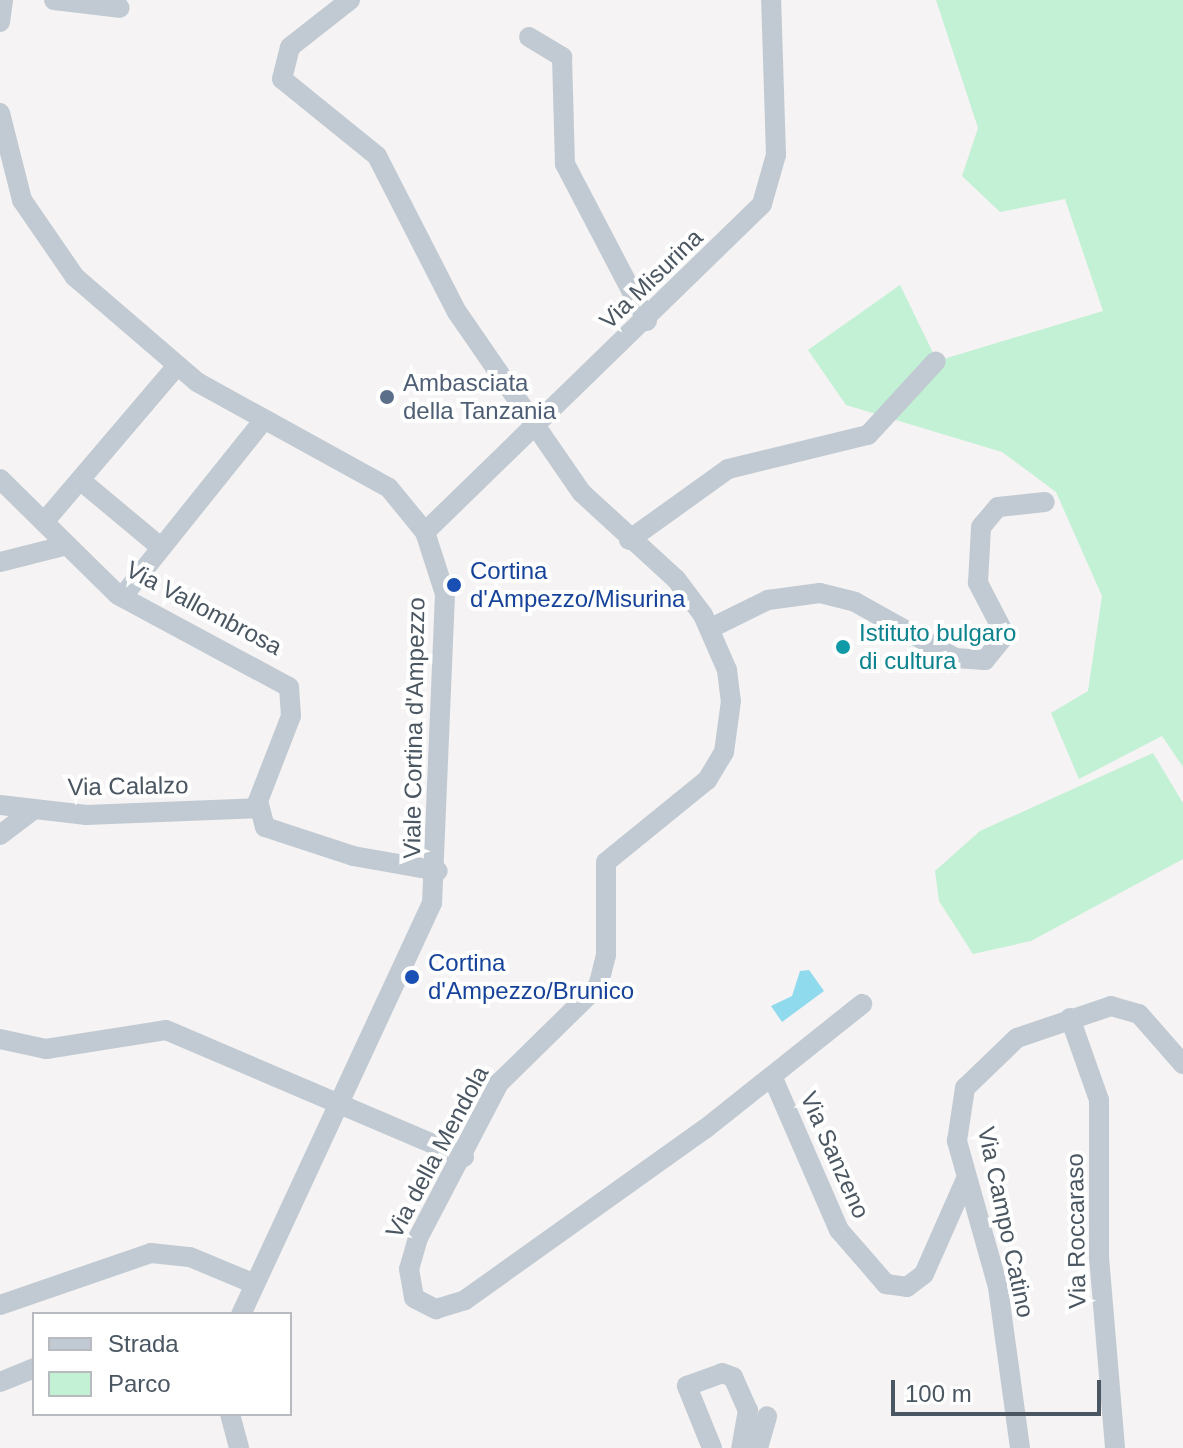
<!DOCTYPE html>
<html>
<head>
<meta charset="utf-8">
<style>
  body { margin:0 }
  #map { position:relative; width:1183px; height:1448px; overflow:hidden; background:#f5f3f3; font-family:Arial,sans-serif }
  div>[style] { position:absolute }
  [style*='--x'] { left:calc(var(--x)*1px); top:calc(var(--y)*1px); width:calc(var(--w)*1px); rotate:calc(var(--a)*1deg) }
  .green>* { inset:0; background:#c3f1d5 }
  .water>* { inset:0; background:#90daee }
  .minor>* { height:20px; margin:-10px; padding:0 10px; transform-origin:10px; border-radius:10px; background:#c1cad2 }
  .dots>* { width:22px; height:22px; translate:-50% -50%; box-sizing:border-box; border:4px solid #fff; border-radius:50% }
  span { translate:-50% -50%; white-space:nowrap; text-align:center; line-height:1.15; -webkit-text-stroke:8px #fff; paint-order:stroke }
  .street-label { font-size:24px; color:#4a5661 }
  .service-label { font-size:24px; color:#4e5e75 }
  .left { translate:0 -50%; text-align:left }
  .transit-label { font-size:24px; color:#164399 }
  .culture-label { font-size:24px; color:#0d838f }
  .legend { position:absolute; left:32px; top:1312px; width:260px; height:104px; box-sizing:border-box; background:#fff; border:2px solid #b7bbc0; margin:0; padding:10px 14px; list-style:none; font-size:24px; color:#4a5661 }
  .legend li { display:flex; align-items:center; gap:16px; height:40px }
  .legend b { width:40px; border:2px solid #b7bbc0 }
  .scale { position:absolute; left:891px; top:1380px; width:210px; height:36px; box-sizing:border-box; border:4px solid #4a5661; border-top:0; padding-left:10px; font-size:24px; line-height:28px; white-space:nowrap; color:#4a5661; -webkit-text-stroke:6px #fff; paint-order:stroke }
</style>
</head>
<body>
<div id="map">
  <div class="green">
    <i style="clip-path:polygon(936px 0,1183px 0,1183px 767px,1162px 736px,1079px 779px,1051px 713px,1088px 691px,1102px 596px,1056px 492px,1002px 452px,846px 405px,808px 350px,900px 285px,937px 361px,1103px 311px,1065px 199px,1000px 212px,962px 176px,978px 128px)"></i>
    <i style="clip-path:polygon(1153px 753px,1183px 803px,1183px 859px,1031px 941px,973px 954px,939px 901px,935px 871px,980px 831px)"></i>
  </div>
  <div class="water">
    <i style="clip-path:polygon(809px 970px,824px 991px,782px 1022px,771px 1006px,792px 996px,800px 971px)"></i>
  </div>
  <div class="minor">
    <i style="--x:54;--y:0;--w:66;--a:6.9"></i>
    <i style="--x:350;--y:0;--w:76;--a:141.9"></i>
    <i style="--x:290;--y:47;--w:33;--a:104"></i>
    <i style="--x:282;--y:79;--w:122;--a:39"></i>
    <i style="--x:377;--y:156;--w:175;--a:62.9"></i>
    <i style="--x:457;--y:312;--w:220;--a:55.4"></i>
    <i style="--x:582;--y:493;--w:127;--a:42.5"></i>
    <i style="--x:676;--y:579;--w:45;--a:53.1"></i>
    <i style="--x:703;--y:615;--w:60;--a:66.4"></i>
    <i style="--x:727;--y:670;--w:31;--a:83"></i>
    <i style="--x:731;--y:701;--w:51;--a:97.8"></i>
    <i style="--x:724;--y:752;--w:33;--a:121"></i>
    <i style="--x:707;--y:780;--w:130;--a:140.9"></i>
    <i style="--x:606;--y:862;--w:93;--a:90"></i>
    <i style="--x:606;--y:955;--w:32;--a:104"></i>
    <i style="--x:598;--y:986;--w:139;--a:135.6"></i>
    <i style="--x:499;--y:1083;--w:175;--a:117.6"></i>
    <i style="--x:418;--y:1238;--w:32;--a:106"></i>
    <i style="--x:409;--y:1269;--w:29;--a:80"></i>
    <i style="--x:414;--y:1298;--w:25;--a:27"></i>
    <i style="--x:436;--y:1309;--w:30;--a:-17"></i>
    <i style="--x:465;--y:1300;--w:295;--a:-35.5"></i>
    <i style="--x:705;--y:1129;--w:201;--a:-38.5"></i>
    <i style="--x:0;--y:22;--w:22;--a:-82"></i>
    <i style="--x:529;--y:37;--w:39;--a:31"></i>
    <i style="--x:562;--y:57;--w:107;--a:88.4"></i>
    <i style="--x:565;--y:164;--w:177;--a:62.4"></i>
    <i style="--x:0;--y:113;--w:90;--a:75.8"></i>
    <i style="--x:22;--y:200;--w:93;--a:55.5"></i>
    <i style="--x:75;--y:277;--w:161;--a:40.7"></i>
    <i style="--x:197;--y:382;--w:219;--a:28.9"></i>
    <i style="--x:389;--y:488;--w:57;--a:50.7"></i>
    <i style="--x:425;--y:532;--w:65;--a:72.1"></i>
    <i style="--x:445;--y:594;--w:309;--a:92.4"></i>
    <i style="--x:432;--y:903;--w:453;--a:114.9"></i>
    <i style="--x:0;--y:479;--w:165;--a:44.5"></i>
    <i style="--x:118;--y:595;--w:194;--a:28.3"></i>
    <i style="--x:289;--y:687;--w:29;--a:86"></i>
    <i style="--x:291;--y:716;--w:91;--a:111.2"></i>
    <i style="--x:258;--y:801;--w:27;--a:75"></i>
    <i style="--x:265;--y:827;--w:93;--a:18.2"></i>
    <i style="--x:353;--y:856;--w:86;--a:10"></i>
    <i style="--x:80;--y:480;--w:102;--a:39.8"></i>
    <i style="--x:44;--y:522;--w:204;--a:-49.6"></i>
    <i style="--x:425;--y:532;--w:470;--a:-44.2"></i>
    <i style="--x:762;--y:204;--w:51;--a:-74.1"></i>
    <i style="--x:776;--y:155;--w:155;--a:-91.8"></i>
    <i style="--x:629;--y:540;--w:122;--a:-35.6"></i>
    <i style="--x:728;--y:469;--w:144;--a:-13.7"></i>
    <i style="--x:868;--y:435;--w:100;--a:-47.4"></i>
    <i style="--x:0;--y:562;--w:69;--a:-14.2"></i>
    <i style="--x:122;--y:597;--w:227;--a:-51.3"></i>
    <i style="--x:711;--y:628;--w:64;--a:-26.2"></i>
    <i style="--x:768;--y:600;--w:52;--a:-7.7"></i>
    <i style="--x:820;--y:593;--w:36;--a:14"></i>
    <i style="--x:855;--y:602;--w:115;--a:29.2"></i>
    <i style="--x:955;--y:658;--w:30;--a:4"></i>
    <i style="--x:985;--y:660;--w:32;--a:-51"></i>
    <i style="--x:1005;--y:635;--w:59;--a:-117.4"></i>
    <i style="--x:978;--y:583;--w:56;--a:-86.9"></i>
    <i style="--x:981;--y:527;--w:26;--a:-50"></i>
    <i style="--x:998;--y:507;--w:47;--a:-6.1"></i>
    <i style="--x:0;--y:805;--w:87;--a:6.6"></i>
    <i style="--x:86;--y:815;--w:171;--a:-2.3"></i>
    <i style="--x:0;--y:835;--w:41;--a:-37.1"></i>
    <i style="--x:1070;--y:1018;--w:87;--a:70.5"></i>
    <i style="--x:1099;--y:1100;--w:157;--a:90"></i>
    <i style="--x:1099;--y:1257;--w:192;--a:85.2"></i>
    <i style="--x:0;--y:1039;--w:47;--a:12.3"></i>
    <i style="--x:46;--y:1049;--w:121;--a:-9"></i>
    <i style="--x:166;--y:1030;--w:324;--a:23.1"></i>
    <i style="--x:772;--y:1076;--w:168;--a:66.5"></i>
    <i style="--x:839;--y:1230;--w:72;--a:49"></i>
    <i style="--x:886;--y:1284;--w:21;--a:8"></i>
    <i style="--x:907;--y:1287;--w:21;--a:-37"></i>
    <i style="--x:924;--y:1274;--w:102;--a:-66.2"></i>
    <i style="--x:0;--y:1305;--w:160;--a:-19"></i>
    <i style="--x:151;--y:1253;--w:39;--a:6"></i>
    <i style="--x:190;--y:1257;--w:70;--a:22.6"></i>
    <i style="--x:0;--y:1382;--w:37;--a:-22"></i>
    <i style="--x:230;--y:1414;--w:35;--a:75"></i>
    <i style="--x:712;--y:1448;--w:67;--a:-112"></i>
    <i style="--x:687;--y:1386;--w:37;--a:-20"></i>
    <i style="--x:722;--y:1373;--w:12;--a:20"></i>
    <i style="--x:733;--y:1377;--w:36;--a:66"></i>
    <i style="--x:748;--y:1410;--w:39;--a:100"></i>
    <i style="--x:758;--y:1448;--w:33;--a:-74"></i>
    <i style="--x:1020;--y:1448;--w:162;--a:-97.8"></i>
    <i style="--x:998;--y:1287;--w:152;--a:-105.7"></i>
    <i style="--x:957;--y:1141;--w:54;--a:-81.4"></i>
    <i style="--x:965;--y:1088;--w:72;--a:-43.9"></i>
    <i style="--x:1017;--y:1038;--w:99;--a:-18.8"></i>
    <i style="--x:1111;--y:1006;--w:29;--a:16"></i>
    <i style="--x:1139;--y:1014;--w:67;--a:48.7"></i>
  </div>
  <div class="dots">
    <i style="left:387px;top:397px;background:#5c6f8a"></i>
    <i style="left:454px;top:585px;background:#1a4fb4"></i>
    <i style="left:843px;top:647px;background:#0f9aa8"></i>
    <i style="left:412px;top:977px;background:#1a4fb4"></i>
  </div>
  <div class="street-label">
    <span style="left:651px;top:279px;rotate:-44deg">Via Misurina</span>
    <span style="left:204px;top:608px;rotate:28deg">Via Vallombrosa</span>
    <span style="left:414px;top:728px;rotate:-89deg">Viale Cortina d'Ampezzo</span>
    <span style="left:128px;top:786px;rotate:-1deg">Via Calalzo</span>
    <span style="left:437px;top:1152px;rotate:-62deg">Via della Mendola</span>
    <span style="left:835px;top:1155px;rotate:66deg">Via Sanzeno</span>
    <span style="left:1006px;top:1222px;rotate:78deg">Via Campo Catino</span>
    <span style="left:1076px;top:1231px;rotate:-91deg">Via Roccaraso</span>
  </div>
  <div class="service-label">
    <span class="left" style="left:403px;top:397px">Ambasciata<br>della Tanzania</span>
  </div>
  <div class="transit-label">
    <span class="left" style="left:470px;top:585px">Cortina<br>d'Ampezzo/Misurina</span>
    <span class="left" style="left:428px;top:977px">Cortina<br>d'Ampezzo/Brunico</span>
  </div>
  <div class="culture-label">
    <span class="left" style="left:859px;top:647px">Istituto bulgaro<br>di cultura</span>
  </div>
  <ul class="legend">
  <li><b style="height:10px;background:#c1cad2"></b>Strada</li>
  <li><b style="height:22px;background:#c3f1d5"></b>Parco</li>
  </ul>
  <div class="scale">100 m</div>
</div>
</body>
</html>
